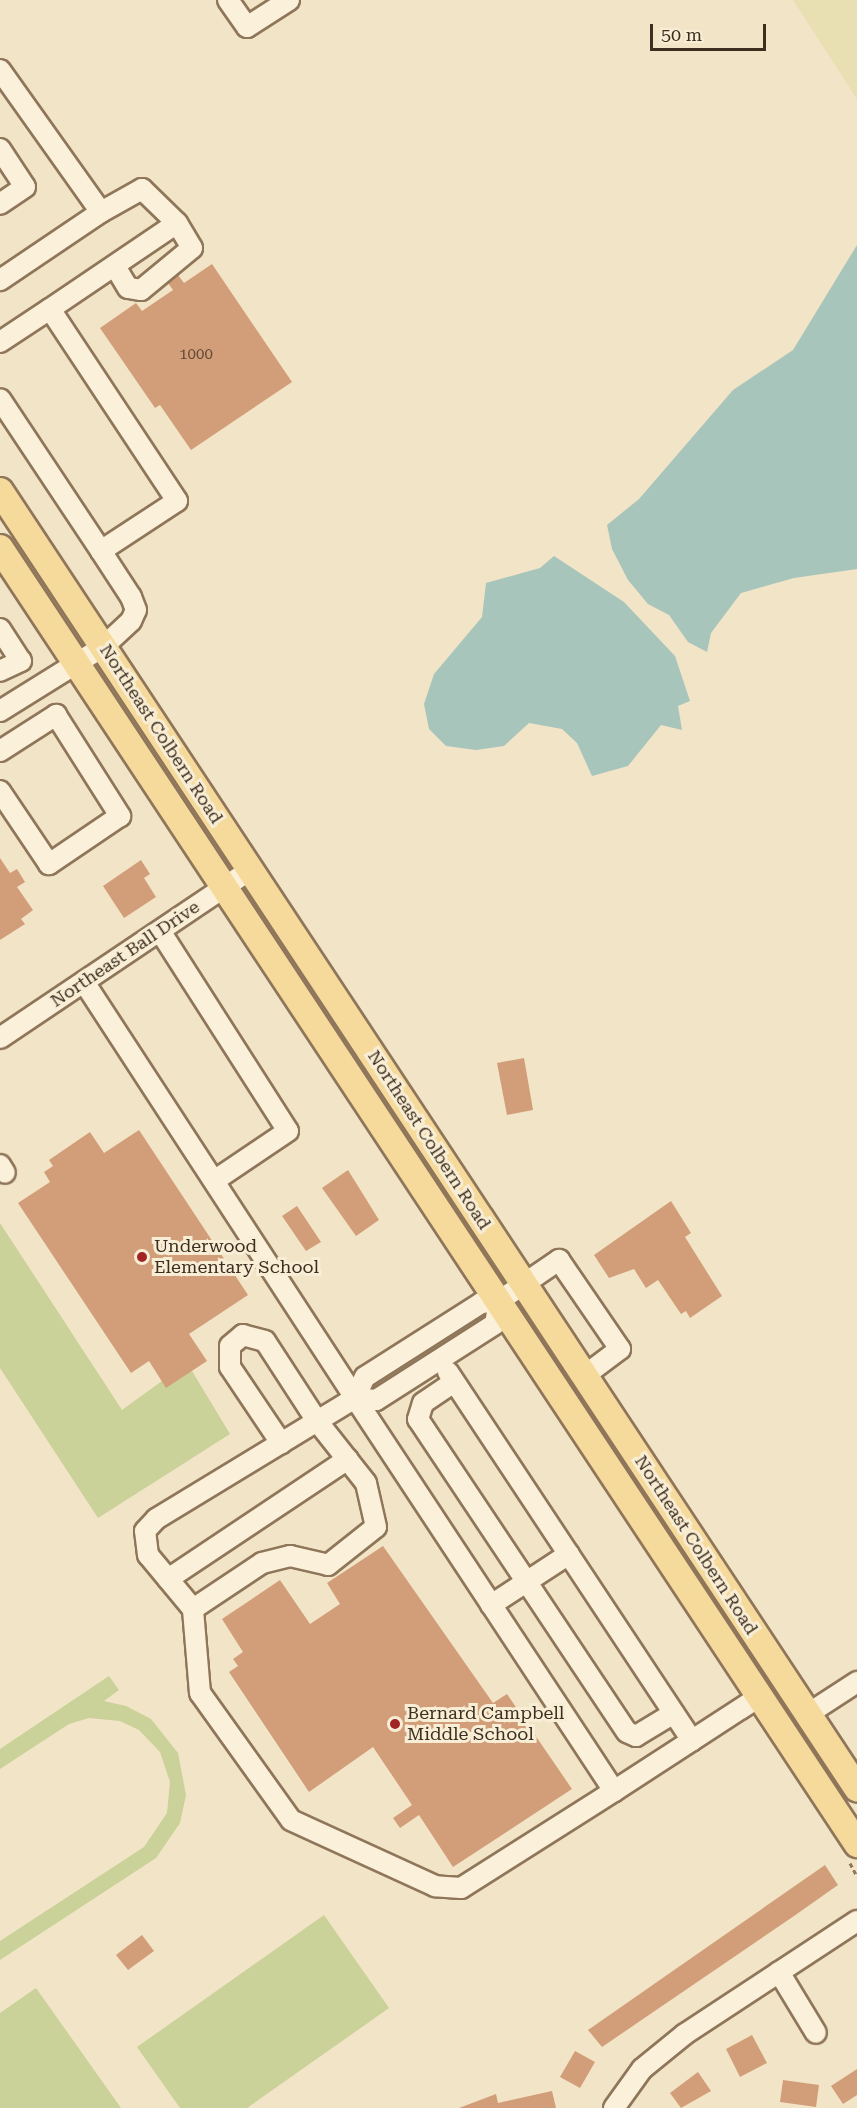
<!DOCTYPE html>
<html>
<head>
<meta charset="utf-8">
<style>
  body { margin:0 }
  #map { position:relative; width:857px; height:2108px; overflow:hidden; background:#f2e4c6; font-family:"Roboto Serif",serif }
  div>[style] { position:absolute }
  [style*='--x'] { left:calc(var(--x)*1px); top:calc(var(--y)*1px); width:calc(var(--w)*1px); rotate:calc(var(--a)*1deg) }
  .farmland>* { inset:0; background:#e8dfb3 }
  .green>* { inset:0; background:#cad199 }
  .water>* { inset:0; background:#a8c5bc }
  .building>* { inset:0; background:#d29e79 }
  .path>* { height:3px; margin-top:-1.5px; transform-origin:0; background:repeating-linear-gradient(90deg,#8f765a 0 4.5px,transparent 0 7.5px) }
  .roads { filter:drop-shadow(2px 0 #8f765a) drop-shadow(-2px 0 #8f765a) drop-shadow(0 2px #8f765a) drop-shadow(0 -2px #8f765a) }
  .minor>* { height:20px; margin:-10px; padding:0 10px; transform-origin:10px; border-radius:10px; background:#fbf1da }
  .major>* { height:26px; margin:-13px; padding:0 13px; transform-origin:13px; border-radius:13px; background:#f6da9c }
  .dots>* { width:16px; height:16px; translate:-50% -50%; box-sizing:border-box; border:3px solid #f8eed6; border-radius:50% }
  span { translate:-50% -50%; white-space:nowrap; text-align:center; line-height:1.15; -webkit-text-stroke:6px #f8eed6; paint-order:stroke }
  .number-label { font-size:15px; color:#634a36 }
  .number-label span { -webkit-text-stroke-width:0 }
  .street-label { font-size:18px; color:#3e2e1f }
  .poi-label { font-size:18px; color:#3e2e1f }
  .left { translate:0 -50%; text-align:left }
  .scale { position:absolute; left:650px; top:24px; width:116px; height:27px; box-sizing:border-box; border:3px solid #3e2e1f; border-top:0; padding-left:8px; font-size:18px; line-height:21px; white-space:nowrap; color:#3e2e1f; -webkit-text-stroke:4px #f8eed6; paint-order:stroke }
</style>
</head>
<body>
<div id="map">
  <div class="farmland">
    <i style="clip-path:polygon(793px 0,857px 0,857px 99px)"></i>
  </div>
  <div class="green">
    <i style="clip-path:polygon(0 1223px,122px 1410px,162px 1381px,192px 1371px,230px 1434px,98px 1518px,0 1368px)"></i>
    <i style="clip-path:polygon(109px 1676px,119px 1690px,104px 1701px,126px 1706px,151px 1719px,178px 1753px,186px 1795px,180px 1823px,156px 1858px,0 1960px,0 1941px,144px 1847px,167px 1813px,170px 1782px,160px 1752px,139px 1730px,120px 1721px,89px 1718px,69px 1724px,0 1769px,0 1749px)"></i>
    <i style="clip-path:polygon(324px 1915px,389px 2008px,247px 2108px,180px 2108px,137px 2047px)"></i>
    <i style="clip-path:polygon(36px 1988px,121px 2108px,0 2108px,0 2013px)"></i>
  </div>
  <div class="water">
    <i style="clip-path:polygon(857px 245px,857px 569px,794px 578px,741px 593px,711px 633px,707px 652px,688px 642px,669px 615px,648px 604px,628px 580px,612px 549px,607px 525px,639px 499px,733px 390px,793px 350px)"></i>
    <i style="clip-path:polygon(554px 556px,624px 602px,675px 656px,690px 701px,678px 706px,682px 730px,661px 725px,628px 766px,592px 776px,577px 743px,562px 729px,529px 723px,504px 746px,476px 750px,446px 746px,429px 729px,424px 704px,434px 674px,482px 617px,486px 583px,540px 568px)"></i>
  </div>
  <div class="building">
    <i style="clip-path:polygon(212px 264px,292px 382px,191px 450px,160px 405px,155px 408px,100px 328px,136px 303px,142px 311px,173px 290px,168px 283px,178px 275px,184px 283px)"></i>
    <i style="clip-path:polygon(0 858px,10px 873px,17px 869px,25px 882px,17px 887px,33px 910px,21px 919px,25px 924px,0 940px)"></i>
    <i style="clip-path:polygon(141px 860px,150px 874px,144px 878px,156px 897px,124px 918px,103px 886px)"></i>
    <i style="clip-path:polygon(524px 1058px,533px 1110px,507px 1115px,497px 1063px)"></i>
    <i style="clip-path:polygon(139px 1130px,248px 1295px,189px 1334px,207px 1361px,166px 1388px,149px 1361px,131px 1373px,18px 1203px,50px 1182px,44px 1172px,53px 1166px,49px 1160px,90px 1132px,104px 1153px)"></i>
    <i style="clip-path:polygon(348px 1170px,379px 1220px,356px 1236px,322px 1188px)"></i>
    <i style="clip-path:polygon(671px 1201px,691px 1233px,685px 1237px,722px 1296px,690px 1318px,686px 1311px,681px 1314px,658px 1280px,646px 1288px,634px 1269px,609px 1278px,594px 1255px)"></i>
    <i style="clip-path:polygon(297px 1206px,321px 1242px,306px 1251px,282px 1216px)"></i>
    <i style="clip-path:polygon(383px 1546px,493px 1703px,507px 1694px,572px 1789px,453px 1867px,419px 1815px,400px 1828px,393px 1818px,412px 1805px,373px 1747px,309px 1792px,229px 1672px,238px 1666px,233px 1659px,243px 1652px,222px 1619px,280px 1580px,310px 1624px,340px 1604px,327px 1583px)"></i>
    <i style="clip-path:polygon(825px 1865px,838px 1885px,794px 1916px,602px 2047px,588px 2030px)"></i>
    <i style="clip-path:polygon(142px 1935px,154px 1951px,128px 1970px,116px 1955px)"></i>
    <i style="clip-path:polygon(752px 2035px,767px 2063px,740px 2077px,726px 2049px)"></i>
    <i style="clip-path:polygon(575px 2051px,595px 2062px,580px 2088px,560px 2077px)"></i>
    <i style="clip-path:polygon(857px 2069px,857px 2095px,843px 2104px,831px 2086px)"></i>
    <i style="clip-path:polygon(698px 2072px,711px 2091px,681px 2108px,670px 2093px)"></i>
    <i style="clip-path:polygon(783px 2080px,819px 2085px,816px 2107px,780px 2102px)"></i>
    <i style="clip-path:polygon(552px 2091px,556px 2108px,459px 2108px,496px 2094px,498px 2103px)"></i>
  </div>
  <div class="path">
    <i style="--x:850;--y:1863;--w:15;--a:62"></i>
  </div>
  <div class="roads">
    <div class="minor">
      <i style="--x:228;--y:0;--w:33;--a:55"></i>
      <i style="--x:247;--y:27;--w:50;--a:-32.7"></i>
      <i style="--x:0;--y:70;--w:174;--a:54.6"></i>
      <i style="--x:101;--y:212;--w:122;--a:146"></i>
      <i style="--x:0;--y:149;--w:45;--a:56.7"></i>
      <i style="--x:25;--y:187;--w:30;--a:146"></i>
      <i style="--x:101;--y:212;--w:47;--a:-29.3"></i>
      <i style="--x:142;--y:189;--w:49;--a:44.2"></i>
      <i style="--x:50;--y:309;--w:153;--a:-34.1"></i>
      <i style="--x:177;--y:223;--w:29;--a:59"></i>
      <i style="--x:192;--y:248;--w:66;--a:140.5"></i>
      <i style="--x:141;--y:290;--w:13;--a:-171"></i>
      <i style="--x:128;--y:288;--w:26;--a:-121"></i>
      <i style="--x:0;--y:342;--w:60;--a:-33.4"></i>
      <i style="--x:50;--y:309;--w:230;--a:56.5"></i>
      <i style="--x:177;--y:501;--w:91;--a:146.7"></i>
      <i style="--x:101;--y:551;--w:182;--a:-123.6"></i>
      <i style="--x:0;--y:629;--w:38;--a:57"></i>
      <i style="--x:21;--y:661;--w:23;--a:155"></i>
      <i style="--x:0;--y:711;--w:121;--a:-31.9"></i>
      <i style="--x:103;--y:647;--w:38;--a:-43"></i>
      <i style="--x:131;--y:621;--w:12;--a:-66"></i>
      <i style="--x:136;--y:610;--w:14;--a:-111"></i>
      <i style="--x:131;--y:597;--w:55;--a:-123.1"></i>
      <i style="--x:0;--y:751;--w:67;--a:-32.7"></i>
      <i style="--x:56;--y:715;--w:120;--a:57.6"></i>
      <i style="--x:120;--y:816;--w:86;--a:145.9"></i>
      <i style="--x:49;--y:864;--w:88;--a:-123.9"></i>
      <i style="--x:160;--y:931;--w:237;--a:57.4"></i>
      <i style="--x:288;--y:1131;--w:89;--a:146"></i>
      <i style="--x:84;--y:982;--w:496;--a:56.9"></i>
      <i style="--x:355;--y:1398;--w:471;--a:56.6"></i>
      <i style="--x:614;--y:1791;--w:181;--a:147.6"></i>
      <i style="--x:461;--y:1888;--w:26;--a:-176"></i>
      <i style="--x:435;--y:1886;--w:158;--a:-155.4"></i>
      <i style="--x:291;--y:1820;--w:156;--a:-125.6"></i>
      <i style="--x:200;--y:1693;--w:84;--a:-94.8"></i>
      <i style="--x:193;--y:1609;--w:70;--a:-129.8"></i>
      <i style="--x:148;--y:1555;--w:24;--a:-97"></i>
      <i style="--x:145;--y:1531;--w:16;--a:-47"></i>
      <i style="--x:156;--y:1519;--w:233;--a:-31.3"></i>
      <i style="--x:355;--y:1398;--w:23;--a:-65"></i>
      <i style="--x:365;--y:1377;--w:138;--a:-32.5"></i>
      <i style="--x:481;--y:1303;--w:18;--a:-6"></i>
      <i style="--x:499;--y:1301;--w:23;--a:100"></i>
      <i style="--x:495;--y:1324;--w:141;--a:147.4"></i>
      <i style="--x:376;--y:1400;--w:21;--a:-175"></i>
      <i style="--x:0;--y:1038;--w:301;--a:-33.9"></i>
      <i style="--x:0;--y:1165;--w:9;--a:58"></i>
      <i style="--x:499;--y:1301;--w:73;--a:-34.3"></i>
      <i style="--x:559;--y:1260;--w:108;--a:55.6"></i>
      <i style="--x:620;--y:1349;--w:45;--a:143.1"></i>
      <i style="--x:448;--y:1372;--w:442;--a:56.5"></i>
      <i style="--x:454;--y:1382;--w:37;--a:146"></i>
      <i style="--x:423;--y:1403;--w:17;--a:107"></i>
      <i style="--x:418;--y:1419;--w:376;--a:56.3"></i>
      <i style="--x:627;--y:1732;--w:10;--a:24"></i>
      <i style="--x:636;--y:1736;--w:44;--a:-31.2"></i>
      <i style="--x:168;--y:1579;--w:216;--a:-33.7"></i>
      <i style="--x:491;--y:1605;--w:93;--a:-33.2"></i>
      <i style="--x:193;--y:1609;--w:83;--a:-33.7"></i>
      <i style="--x:262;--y:1563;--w:29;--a:-14"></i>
      <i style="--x:290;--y:1556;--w:39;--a:13"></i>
      <i style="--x:328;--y:1565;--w:61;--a:-38.4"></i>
      <i style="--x:376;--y:1527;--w:45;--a:-102.8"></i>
      <i style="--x:366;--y:1483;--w:79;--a:-128.3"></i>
      <i style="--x:317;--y:1421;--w:95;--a:-123"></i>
      <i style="--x:265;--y:1341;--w:23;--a:-165"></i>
      <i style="--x:243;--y:1335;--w:17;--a:140"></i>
      <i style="--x:230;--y:1346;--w:21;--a:90"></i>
      <i style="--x:230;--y:1367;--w:92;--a:56.1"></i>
      <i style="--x:808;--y:1714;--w:59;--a:-33.1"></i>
      <i style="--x:614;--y:1791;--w:173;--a:-33"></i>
      <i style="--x:779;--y:1972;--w:71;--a:58.8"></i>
      <i style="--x:614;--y:2108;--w:48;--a:-54.3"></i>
      <i style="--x:642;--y:2069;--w:55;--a:-39.1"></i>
      <i style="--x:685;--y:2034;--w:206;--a:-33.3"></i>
    </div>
    <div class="major">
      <i style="--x:0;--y:491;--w:1555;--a:56.55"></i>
      <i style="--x:0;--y:548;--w:1554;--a:56.52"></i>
    </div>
  </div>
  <div class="dots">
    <i style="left:142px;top:1257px;background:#a22526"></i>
    <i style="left:395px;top:1724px;background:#a22526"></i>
  </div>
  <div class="number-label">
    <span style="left:196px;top:355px">1000</span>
  </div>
  <div class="street-label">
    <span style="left:161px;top:734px;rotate:57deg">Northeast Colbern Road</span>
    <span style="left:125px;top:954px;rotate:-34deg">Northeast Ball Drive</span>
    <span style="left:429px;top:1140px;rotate:57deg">Northeast Colbern Road</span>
    <span style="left:696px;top:1545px;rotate:57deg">Northeast Colbern Road</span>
  </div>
  <div class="poi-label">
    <span class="left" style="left:154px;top:1257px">Underwood<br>Elementary School</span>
    <span class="left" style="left:407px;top:1724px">Bernard Campbell<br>Middle School</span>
  </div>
  <div class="scale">50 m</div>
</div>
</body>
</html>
